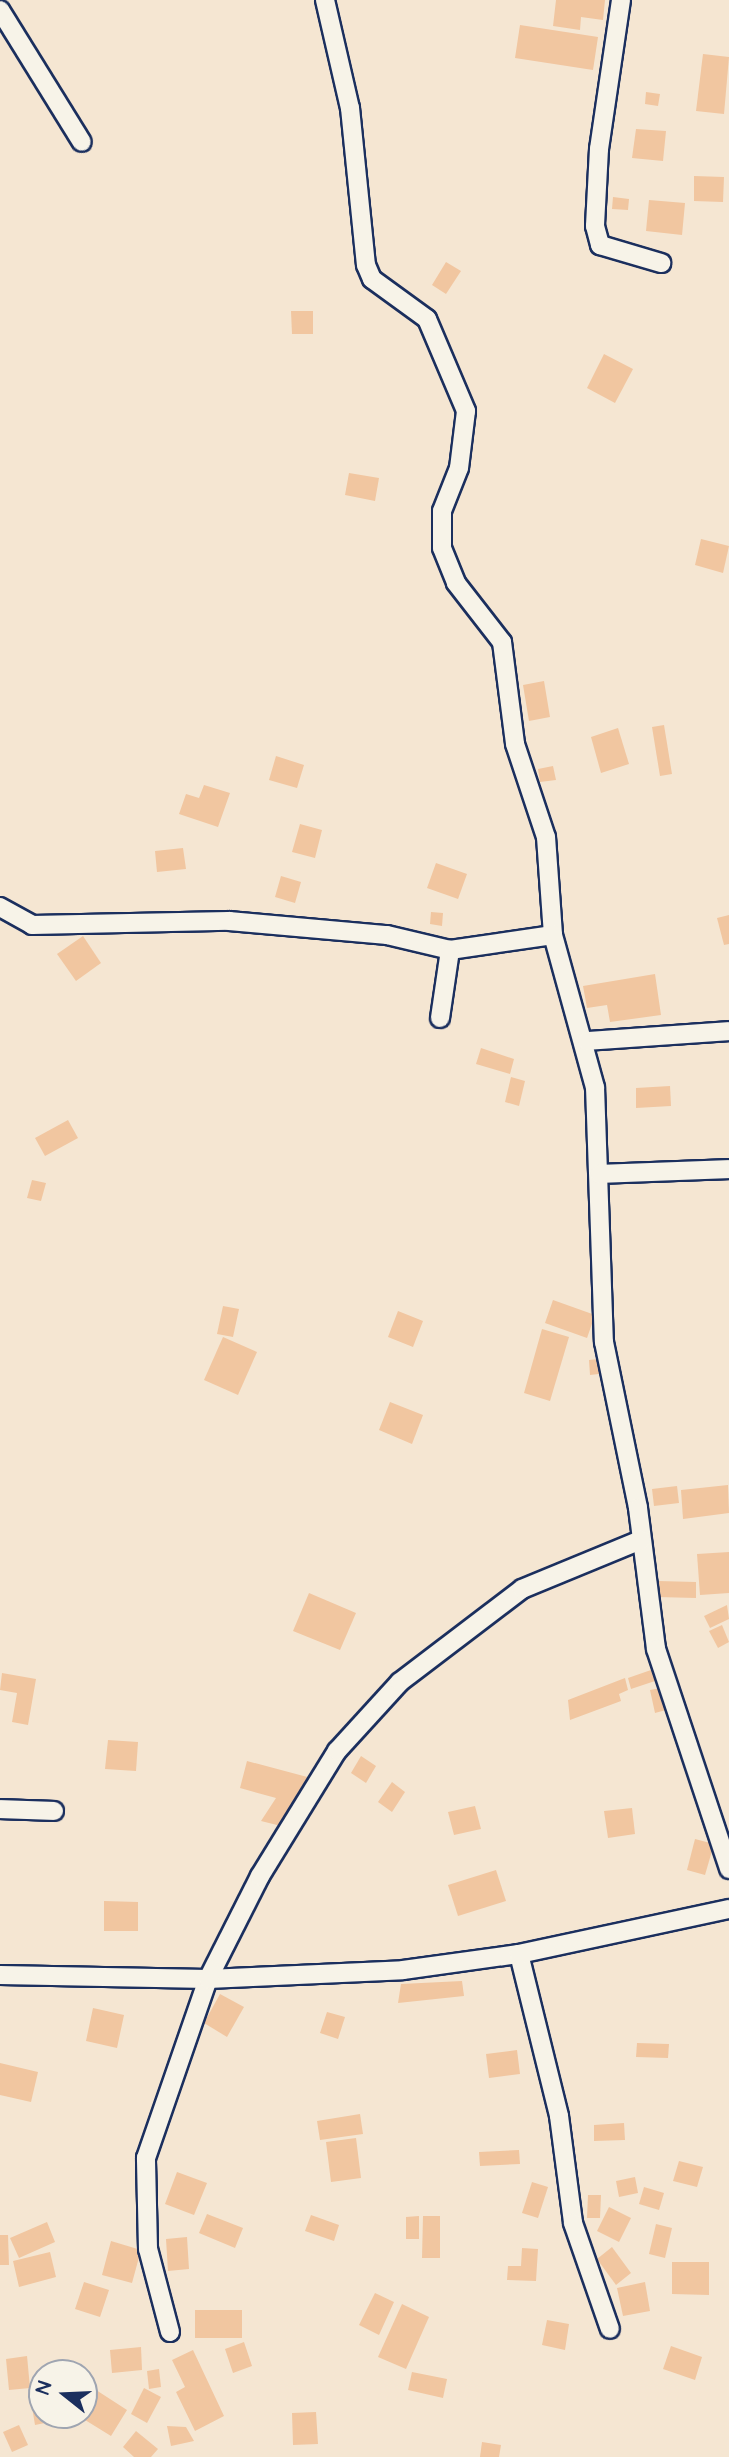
<!DOCTYPE html>
<html>
<head>
<meta charset="utf-8">
<style>
  body { margin:0 }
  #map { position:relative; width:729px; height:2457px; overflow:hidden; background:#f5e6d2; font-family:"Architects Daughter",sans-serif }
  div>[style] { position:absolute }
  [style*='--x'] { left:calc(var(--x)*1px); top:calc(var(--y)*1px); width:calc(var(--w)*1px); rotate:calc(var(--a)*1deg) }
  .building>* { inset:0; background:#f1c6a0 }
  .roads { filter:drop-shadow(2px 0 #1b2f5e) drop-shadow(-2px 0 #1b2f5e) drop-shadow(0 2px #1b2f5e) drop-shadow(0 -2px #1b2f5e) }
  .minor>* { height:18px; margin:-9px; padding:0 9px; transform-origin:9px; border-radius:9px; background:#f7f3e8 }
  span { translate:-50% -50%; white-space:nowrap; text-align:center; line-height:1.15; -webkit-text-stroke:5px #f7f3e8; paint-order:stroke }
  .north { position:absolute; left:28px; top:2359px; width:70px; height:70px; box-sizing:border-box; background:#f7f3e8; border:2px solid #9fa5b1; border-radius:50%; rotate:288deg; font-size:19px; font-weight:700; line-height:28px; text-align:center; color:#1b2f5e }
  .north::after { content:''; display:block; margin:auto; width:24px; height:32px; background:#1b2f5e; clip-path:polygon(50% 0,100% 100%,50% 72%,0 100%) }
</style>
</head>
<body>
<div id="map">
  <div class="building">
    <i style="clip-path:polygon(556px 0,605px 0,603px 20px,581px 17px,580px 30px,553px 26px)"></i>
    <i style="clip-path:polygon(520px 25px,598px 37px,593px 70px,515px 58px)"></i>
    <i style="clip-path:polygon(703px 54px,729px 57px,724px 114px,696px 111px)"></i>
    <i style="clip-path:polygon(646px 92px,660px 94px,658px 106px,645px 104px)"></i>
    <i style="clip-path:polygon(636px 129px,666px 131px,663px 161px,632px 158px)"></i>
    <i style="clip-path:polygon(694px 176px,724px 177px,723px 202px,694px 201px)"></i>
    <i style="clip-path:polygon(613px 197px,629px 199px,628px 210px,612px 209px)"></i>
    <i style="clip-path:polygon(649px 200px,685px 203px,682px 235px,646px 231px)"></i>
    <i style="clip-path:polygon(446px 262px,461px 271px,446px 294px,432px 285px)"></i>
    <i style="clip-path:polygon(291px 311px,313px 311px,313px 334px,292px 334px)"></i>
    <i style="clip-path:polygon(604px 354px,633px 369px,615px 403px,587px 388px)"></i>
    <i style="clip-path:polygon(349px 473px,379px 478px,375px 501px,345px 495px)"></i>
    <i style="clip-path:polygon(701px 539px,729px 546px,723px 573px,695px 565px)"></i>
    <i style="clip-path:polygon(544px 681px,550px 717px,529px 721px,523px 685px)"></i>
    <i style="clip-path:polygon(664px 725px,672px 774px,660px 776px,652px 727px)"></i>
    <i style="clip-path:polygon(618px 728px,629px 764px,601px 773px,591px 737px)"></i>
    <i style="clip-path:polygon(276px 756px,304px 765px,297px 788px,269px 780px)"></i>
    <i style="clip-path:polygon(553px 766px,556px 780px,540px 782px,538px 769px)"></i>
    <i style="clip-path:polygon(204px 785px,230px 793px,218px 827px,179px 814px,186px 794px,199px 798px)"></i>
    <i style="clip-path:polygon(300px 824px,322px 830px,315px 858px,292px 852px)"></i>
    <i style="clip-path:polygon(183px 848px,186px 869px,157px 872px,155px 851px)"></i>
    <i style="clip-path:polygon(436px 863px,467px 874px,458px 899px,427px 888px)"></i>
    <i style="clip-path:polygon(281px 876px,301px 882px,295px 903px,275px 897px)"></i>
    <i style="clip-path:polygon(431px 912px,443px 913px,442px 926px,430px 924px)"></i>
    <i style="clip-path:polygon(729px 915px,729px 944px,724px 945px,717px 918px)"></i>
    <i style="clip-path:polygon(83px 936px,101px 963px,76px 981px,57px 954px)"></i>
    <i style="clip-path:polygon(655px 974px,661px 1015px,610px 1022px,607px 1005px,587px 1008px,583px 986px)"></i>
    <i style="clip-path:polygon(481px 1048px,514px 1059px,510px 1074px,476px 1064px)"></i>
    <i style="clip-path:polygon(511px 1077px,525px 1081px,519px 1106px,505px 1102px)"></i>
    <i style="clip-path:polygon(670px 1086px,671px 1106px,636px 1108px,636px 1088px)"></i>
    <i style="clip-path:polygon(68px 1120px,78px 1138px,45px 1156px,35px 1138px)"></i>
    <i style="clip-path:polygon(32px 1180px,46px 1183px,41px 1201px,27px 1198px)"></i>
    <i style="clip-path:polygon(553px 1300px,595px 1315px,587px 1338px,545px 1323px)"></i>
    <i style="clip-path:polygon(223px 1306px,239px 1309px,233px 1337px,217px 1334px)"></i>
    <i style="clip-path:polygon(398px 1311px,423px 1321px,413px 1347px,388px 1337px)"></i>
    <i style="clip-path:polygon(542px 1329px,569px 1337px,550px 1401px,524px 1393px)"></i>
    <i style="clip-path:polygon(223px 1337px,257px 1352px,238px 1395px,204px 1380px)"></i>
    <i style="clip-path:polygon(607px 1358px,608px 1373px,590px 1375px,589px 1360px)"></i>
    <i style="clip-path:polygon(390px 1402px,423px 1415px,412px 1444px,379px 1430px)"></i>
    <i style="clip-path:polygon(728px 1485px,729px 1513px,683px 1519px,681px 1490px)"></i>
    <i style="clip-path:polygon(677px 1486px,679px 1503px,654px 1506px,652px 1489px)"></i>
    <i style="clip-path:polygon(729px 1552px,729px 1593px,700px 1595px,697px 1554px)"></i>
    <i style="clip-path:polygon(658px 1581px,696px 1582px,696px 1598px,657px 1597px)"></i>
    <i style="clip-path:polygon(309px 1593px,356px 1613px,340px 1650px,293px 1631px)"></i>
    <i style="clip-path:polygon(727px 1605px,729px 1619px,710px 1628px,704px 1616px)"></i>
    <i style="clip-path:polygon(722px 1625px,729px 1642px,718px 1648px,709px 1631px)"></i>
    <i style="clip-path:polygon(651px 1670px,655px 1681px,631px 1689px,628px 1678px)"></i>
    <i style="clip-path:polygon(2px 1673px,36px 1679px,28px 1725px,12px 1722px,17px 1693px,0 1690px)"></i>
    <i style="clip-path:polygon(625px 1678px,628px 1690px,619px 1694px,621px 1701px,570px 1720px,568px 1700px)"></i>
    <i style="clip-path:polygon(661px 1688px,666px 1710px,655px 1713px,650px 1690px)"></i>
    <i style="clip-path:polygon(108px 1740px,138px 1742px,136px 1771px,105px 1769px)"></i>
    <i style="clip-path:polygon(361px 1756px,376px 1766px,366px 1783px,351px 1773px)"></i>
    <i style="clip-path:polygon(247px 1761px,311px 1778px,281px 1826px,261px 1821px,276px 1798px,240px 1788px)"></i>
    <i style="clip-path:polygon(392px 1782px,405px 1792px,392px 1812px,378px 1802px)"></i>
    <i style="clip-path:polygon(475px 1806px,481px 1829px,454px 1835px,448px 1812px)"></i>
    <i style="clip-path:polygon(632px 1808px,635px 1834px,608px 1838px,604px 1811px)"></i>
    <i style="clip-path:polygon(695px 1839px,714px 1844px,705px 1875px,687px 1870px)"></i>
    <i style="clip-path:polygon(496px 1870px,506px 1901px,458px 1916px,448px 1885px)"></i>
    <i style="clip-path:polygon(104px 1901px,138px 1902px,138px 1931px,104px 1931px)"></i>
    <i style="clip-path:polygon(462px 1981px,464px 1996px,398px 2003px,401px 1984px)"></i>
    <i style="clip-path:polygon(220px 1994px,244px 2007px,227px 2037px,204px 2023px)"></i>
    <i style="clip-path:polygon(93px 2008px,124px 2015px,117px 2048px,86px 2041px)"></i>
    <i style="clip-path:polygon(327px 2012px,345px 2017px,338px 2039px,320px 2033px)"></i>
    <i style="clip-path:polygon(637px 2043px,669px 2044px,668px 2058px,636px 2057px)"></i>
    <i style="clip-path:polygon(517px 2050px,520px 2074px,489px 2078px,486px 2054px)"></i>
    <i style="clip-path:polygon(0 2063px,38px 2072px,31px 2102px,0 2095px)"></i>
    <i style="clip-path:polygon(360px 2114px,363px 2134px,320px 2140px,317px 2121px)"></i>
    <i style="clip-path:polygon(624px 2123px,625px 2140px,594px 2141px,594px 2125px)"></i>
    <i style="clip-path:polygon(356px 2138px,361px 2178px,331px 2182px,326px 2142px)"></i>
    <i style="clip-path:polygon(519px 2150px,520px 2164px,480px 2166px,479px 2152px)"></i>
    <i style="clip-path:polygon(679px 2161px,703px 2167px,697px 2187px,673px 2181px)"></i>
    <i style="clip-path:polygon(177px 2172px,207px 2183px,194px 2215px,165px 2204px)"></i>
    <i style="clip-path:polygon(635px 2177px,638px 2193px,619px 2197px,616px 2181px)"></i>
    <i style="clip-path:polygon(532px 2182px,548px 2187px,538px 2218px,522px 2213px)"></i>
    <i style="clip-path:polygon(644px 2187px,664px 2193px,659px 2210px,639px 2204px)"></i>
    <i style="clip-path:polygon(588px 2195px,601px 2195px,600px 2218px,587px 2218px)"></i>
    <i style="clip-path:polygon(609px 2207px,631px 2218px,619px 2242px,597px 2231px)"></i>
    <i style="clip-path:polygon(207px 2214px,243px 2228px,235px 2248px,199px 2233px)"></i>
    <i style="clip-path:polygon(311px 2215px,339px 2225px,334px 2241px,305px 2231px)"></i>
    <i style="clip-path:polygon(419px 2216px,419px 2239px,406px 2239px,406px 2217px)"></i>
    <i style="clip-path:polygon(423px 2216px,440px 2216px,440px 2258px,422px 2258px)"></i>
    <i style="clip-path:polygon(47px 2222px,55px 2242px,19px 2258px,10px 2238px)"></i>
    <i style="clip-path:polygon(656px 2224px,672px 2228px,665px 2258px,649px 2254px)"></i>
    <i style="clip-path:polygon(0 2235px,8px 2235px,9px 2265px,0 2265px)"></i>
    <i style="clip-path:polygon(187px 2237px,189px 2269px,168px 2271px,166px 2239px)"></i>
    <i style="clip-path:polygon(111px 2241px,141px 2250px,132px 2283px,102px 2275px)"></i>
    <i style="clip-path:polygon(612px 2247px,631px 2273px,616px 2285px,597px 2259px)"></i>
    <i style="clip-path:polygon(522px 2248px,538px 2249px,536px 2281px,507px 2280px,508px 2266px,521px 2266px)"></i>
    <i style="clip-path:polygon(50px 2252px,56px 2277px,19px 2287px,13px 2261px)"></i>
    <i style="clip-path:polygon(672px 2262px,709px 2262px,709px 2295px,672px 2294px)"></i>
    <i style="clip-path:polygon(84px 2282px,109px 2290px,100px 2317px,75px 2309px)"></i>
    <i style="clip-path:polygon(645px 2282px,650px 2311px,623px 2316px,617px 2288px)"></i>
    <i style="clip-path:polygon(375px 2293px,394px 2302px,379px 2335px,359px 2325px)"></i>
    <i style="clip-path:polygon(402px 2304px,429px 2317px,406px 2369px,378px 2357px)"></i>
    <i style="clip-path:polygon(195px 2310px,242px 2310px,242px 2338px,195px 2338px)"></i>
    <i style="clip-path:polygon(547px 2320px,569px 2324px,565px 2350px,542px 2345px)"></i>
    <i style="clip-path:polygon(244px 2342px,252px 2366px,233px 2373px,225px 2349px)"></i>
    <i style="clip-path:polygon(671px 2346px,702px 2357px,695px 2380px,663px 2369px)"></i>
    <i style="clip-path:polygon(141px 2347px,142px 2370px,112px 2373px,110px 2350px)"></i>
    <i style="clip-path:polygon(193px 2350px,224px 2416px,195px 2431px,176px 2392px,185px 2387px,172px 2360px)"></i>
    <i style="clip-path:polygon(27px 2356px,30px 2388px,9px 2390px,6px 2359px)"></i>
    <i style="clip-path:polygon(159px 2369px,161px 2387px,149px 2389px,147px 2371px)"></i>
    <i style="clip-path:polygon(412px 2372px,447px 2379px,443px 2398px,408px 2390px)"></i>
    <i style="clip-path:polygon(93px 2388px,127px 2410px,111px 2436px,77px 2415px,84px 2415px)"></i>
    <i style="clip-path:polygon(144px 2388px,161px 2397px,147px 2423px,131px 2414px)"></i>
    <i style="clip-path:polygon(42px 2405px,42px 2415px,54px 2415px,55px 2421px,35px 2425px,32px 2407px)"></i>
    <i style="clip-path:polygon(316px 2412px,318px 2444px,293px 2445px,292px 2413px)"></i>
    <i style="clip-path:polygon(19px 2425px,28px 2445px,12px 2452px,3px 2432px)"></i>
    <i style="clip-path:polygon(167px 2426px,186px 2427px,194px 2441px,171px 2446px)"></i>
    <i style="clip-path:polygon(136px 2431px,158px 2449px,151px 2457px,134px 2457px,123px 2447px)"></i>
    <i style="clip-path:polygon(482px 2442px,501px 2445px,499px 2457px,480px 2457px)"></i>
  </div>
  <div class="roads">
    <div class="minor">
      <i style="--x:325;--y:0;--w:111;--a:77"></i>
      <i style="--x:350;--y:108;--w:158;--a:84.2"></i>
      <i style="--x:366;--y:265;--w:15;--a:67"></i>
      <i style="--x:372;--y:279;--w:68;--a:36"></i>
      <i style="--x:427;--y:319;--w:100;--a:67"></i>
      <i style="--x:466;--y:411;--w:57;--a:97"></i>
      <i style="--x:459;--y:468;--w:46;--a:111.6"></i>
      <i style="--x:442;--y:511;--w:37;--a:90"></i>
      <i style="--x:442;--y:548;--w:38;--a:68"></i>
      <i style="--x:456;--y:583;--w:75;--a:52.1"></i>
      <i style="--x:502;--y:642;--w:103;--a:82.7"></i>
      <i style="--x:515;--y:744;--w:98;--a:71.6"></i>
      <i style="--x:546;--y:837;--w:98;--a:85.9"></i>
      <i style="--x:553;--y:935;--w:158;--a:74.6"></i>
      <i style="--x:595;--y:1087;--w:255;--a:88"></i>
      <i style="--x:604;--y:1342;--w:169;--a:78.4"></i>
      <i style="--x:638;--y:1508;--w:142;--a:82.7"></i>
      <i style="--x:656;--y:1649;--w:232;--a:71.6"></i>
      <i style="--x:621;--y:0;--w:151;--a:98.4"></i>
      <i style="--x:599;--y:149;--w:77;--a:93"></i>
      <i style="--x:595;--y:226;--w:20;--a:75"></i>
      <i style="--x:600;--y:245;--w:64;--a:16.4"></i>
      <i style="--x:0;--y:10;--w:155;--a:58.2"></i>
      <i style="--x:0;--y:907;--w:37;--a:29"></i>
      <i style="--x:32;--y:925;--w:197;--a:-1.2"></i>
      <i style="--x:229;--y:921;--w:159;--a:5.1"></i>
      <i style="--x:387;--y:935;--w:65;--a:13.4"></i>
      <i style="--x:450;--y:950;--w:104;--a:-8.3"></i>
      <i style="--x:440;--y:1018;--w:69;--a:-81.6"></i>
      <i style="--x:587;--y:1041;--w:142;--a:-4"></i>
      <i style="--x:600;--y:1174;--w:129;--a:-2.2"></i>
      <i style="--x:0;--y:1809;--w:54;--a:2.1"></i>
      <i style="--x:519;--y:1954;--w:167;--a:76.1"></i>
      <i style="--x:559;--y:2116;--w:108;--a:82.5"></i>
      <i style="--x:573;--y:2223;--w:112;--a:70.8"></i>
      <i style="--x:0;--y:1975;--w:208;--a:1.1"></i>
      <i style="--x:208;--y:1979;--w:195;--a:-2.6"></i>
      <i style="--x:403;--y:1970;--w:117;--a:-7.9"></i>
      <i style="--x:519;--y:1954;--w:215;--a:-12.1"></i>
      <i style="--x:170;--y:2332;--w:86;--a:-104.8"></i>
      <i style="--x:148;--y:2249;--w:91;--a:-91.3"></i>
      <i style="--x:146;--y:2158;--w:189;--a:-70.9"></i>
      <i style="--x:208;--y:1979;--w:115;--a:-63.2"></i>
      <i style="--x:260;--y:1876;--w:147;--a:-58.4"></i>
      <i style="--x:337;--y:1751;--w:93;--a:-47.6"></i>
      <i style="--x:400;--y:1682;--w:153;--a:-37.3"></i>
      <i style="--x:522;--y:1589;--w:129;--a:-22.4"></i>
    </div>
  </div>
  <div class="north">N</div>
</div>
</body>
</html>
